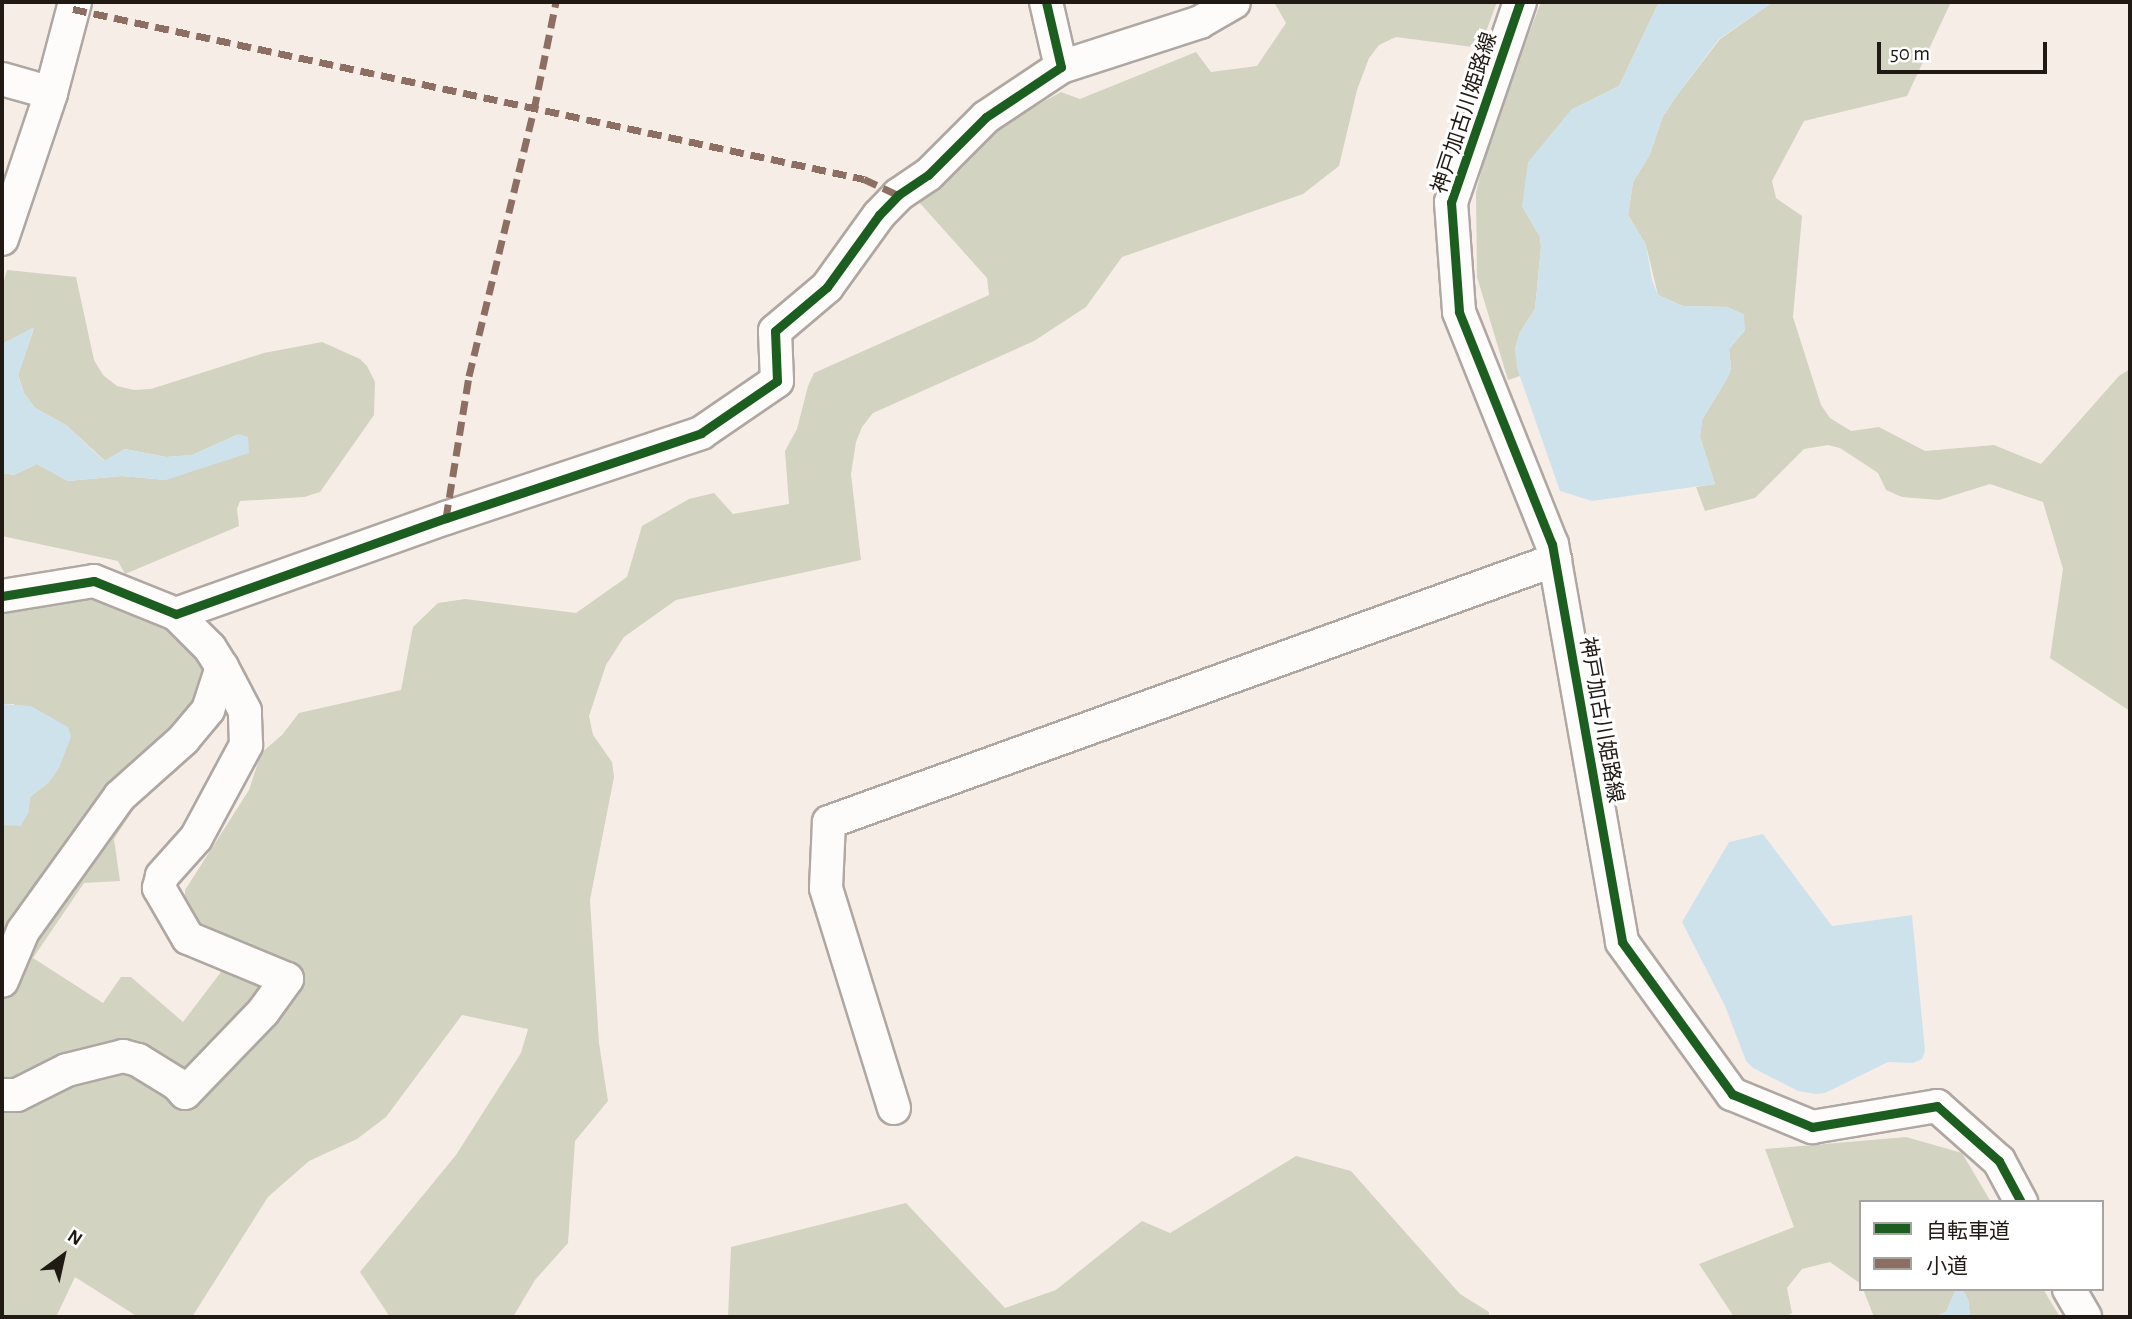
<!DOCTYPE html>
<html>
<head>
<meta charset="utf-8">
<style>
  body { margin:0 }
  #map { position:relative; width:2132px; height:1319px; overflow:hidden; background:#f7ede7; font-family:"Alegreya Sans","Noto Sans JP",sans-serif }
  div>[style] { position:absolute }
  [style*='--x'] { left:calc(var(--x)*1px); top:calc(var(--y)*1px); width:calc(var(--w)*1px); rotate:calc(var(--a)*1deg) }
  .forest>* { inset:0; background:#d2d3c0 }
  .water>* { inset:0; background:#cee2ec }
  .roads { filter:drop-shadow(2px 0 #afa7a2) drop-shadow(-2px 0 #afa7a2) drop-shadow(0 2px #afa7a2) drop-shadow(0 -2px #afa7a2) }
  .minor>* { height:32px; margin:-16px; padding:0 16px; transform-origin:16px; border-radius:16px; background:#fefcfb }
  .quiet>* { height:7px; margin-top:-3.5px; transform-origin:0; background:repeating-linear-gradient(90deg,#8d6e63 0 14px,transparent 0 21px) }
  .cycleway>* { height:9px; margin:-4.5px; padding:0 4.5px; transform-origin:4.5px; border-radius:4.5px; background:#1b5e20 }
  span { translate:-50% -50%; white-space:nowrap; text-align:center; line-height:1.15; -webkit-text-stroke:6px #fff; paint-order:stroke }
  .street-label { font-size:21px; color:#211914 }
  .frame { position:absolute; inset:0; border:4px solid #211914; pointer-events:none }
  .legend { position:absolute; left:1859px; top:1200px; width:245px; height:91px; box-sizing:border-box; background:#fff; border:2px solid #a6a3a1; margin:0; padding:9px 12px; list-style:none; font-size:21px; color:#211914 }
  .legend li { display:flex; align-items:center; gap:14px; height:35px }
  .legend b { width:35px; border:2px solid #a6a3a1 }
  .north { position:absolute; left:28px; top:1221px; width:70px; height:70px; -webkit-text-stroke:5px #fff; paint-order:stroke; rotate:33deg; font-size:19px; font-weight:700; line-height:28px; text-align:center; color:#211914 }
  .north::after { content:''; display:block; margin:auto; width:24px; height:32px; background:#211914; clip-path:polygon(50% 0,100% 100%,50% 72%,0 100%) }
  .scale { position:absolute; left:1877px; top:42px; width:170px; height:32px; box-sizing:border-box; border:4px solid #211914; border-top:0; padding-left:9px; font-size:21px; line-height:24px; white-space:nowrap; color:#211914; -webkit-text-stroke:5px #fff; paint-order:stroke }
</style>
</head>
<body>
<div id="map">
  <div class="forest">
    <i style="clip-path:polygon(1274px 2px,1497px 2px,1480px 48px,1396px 37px,1379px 45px,1369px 58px,1357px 90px,1339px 166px,1303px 194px,1122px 257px,1086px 307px,1034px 341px,873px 413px,862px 427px,856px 442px,851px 474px,861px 560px,676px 600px,624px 637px,606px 665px,589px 716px,593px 735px,612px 762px,614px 777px,590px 900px,599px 1043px,608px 1101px,575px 1141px,568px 1243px,535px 1280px,513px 1317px,390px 1317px,360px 1272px,456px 1155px,521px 1053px,528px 1029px,462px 1015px,386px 1117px,357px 1139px,309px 1161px,268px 1197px,192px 1317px,138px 1317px,75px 1277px,56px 1317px,2px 1317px,2px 825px,28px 813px,30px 797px,49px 782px,14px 704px,2px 704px,2px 606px,91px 593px,176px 627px,228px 689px,176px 772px,145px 792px,114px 839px,120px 881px,84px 883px,33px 958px,103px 1003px,121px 977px,131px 977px,183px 1022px,221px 972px,190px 926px,185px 909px,185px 890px,249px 790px,261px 753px,282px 735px,299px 713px,401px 690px,413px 627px,438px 603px,465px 599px,576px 613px,627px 577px,642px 526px,689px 499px,714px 493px,733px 514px,789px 504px,785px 451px,797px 429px,808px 386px,814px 373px,989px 295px,987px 278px,918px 201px,979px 137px,1061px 92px,1080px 99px,1196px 52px,1211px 72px,1257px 66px,1286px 23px)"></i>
    <i style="clip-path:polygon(1541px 2px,1659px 2px,1619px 86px,1571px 110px,1522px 206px,1540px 237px,1541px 247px,1535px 309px,1520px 332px,1515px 349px,1520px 376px,1508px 380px,1477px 277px,1476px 192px,1491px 133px)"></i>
    <i style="clip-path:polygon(1773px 2px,1951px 2px,1907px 96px,1804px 121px,1772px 181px,1776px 198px,1802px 216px,1793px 317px,1821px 405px,1830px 418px,1851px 431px,1879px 427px,1925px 451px,1994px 445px,2041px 464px,2119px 376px,2130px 369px,2130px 711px,2050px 658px,2063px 569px,2043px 502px,1990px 484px,1939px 500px,1902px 497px,1886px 490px,1878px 473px,1840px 448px,1828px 445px,1804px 449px,1755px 498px,1705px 511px,1696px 487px,1715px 484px,1700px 437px,1702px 420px,1729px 375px,1731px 367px,1729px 349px,1745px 330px,1728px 307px,1683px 306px,1658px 295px,1646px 245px,1628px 215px,1633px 182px,1650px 154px,1663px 116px,1678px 94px,1720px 39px)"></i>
    <i style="clip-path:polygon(7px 270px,76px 277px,94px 360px,103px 375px,117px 386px,134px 390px,151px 389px,264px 353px,322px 342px,360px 359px,367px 366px,375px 382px,374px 415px,320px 492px,304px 497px,240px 501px,237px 509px,239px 526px,125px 574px,118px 561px,2px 536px,2px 473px,14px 475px,37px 464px,68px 481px,122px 476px,166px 480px,239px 434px,192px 455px,166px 457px,125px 449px,105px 461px,66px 425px,35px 408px,24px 393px,18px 375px,34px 328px,2px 344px,2px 288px)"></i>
    <i style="clip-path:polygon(1906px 1137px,1962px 1153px,1991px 1202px,1861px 1202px,1861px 1284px,1830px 1262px,1802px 1269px,1787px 1288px,1792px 1313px,1785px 1317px,1734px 1317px,1699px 1264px,1794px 1227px,1765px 1149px)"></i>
    <i style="clip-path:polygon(1296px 1156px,1351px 1171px,1460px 1294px,1489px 1312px,1489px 1317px,728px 1317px,731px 1247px,906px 1203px,1005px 1308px,1056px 1290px,1142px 1221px,1170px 1233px)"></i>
    <i style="clip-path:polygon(1863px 1289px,1956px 1289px,1946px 1312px,1934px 1317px,1874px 1317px)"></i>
    <i style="clip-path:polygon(1962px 1289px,2043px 1289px,2060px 1317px,1970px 1317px,1968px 1299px)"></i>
  </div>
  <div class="water">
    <i style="clip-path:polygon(1659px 2px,1773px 2px,1719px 39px,1678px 94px,1663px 116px,1650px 154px,1633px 182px,1628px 215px,1646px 245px,1652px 280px,1658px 295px,1683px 306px,1728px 307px,1744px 314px,1745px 330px,1729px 349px,1731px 367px,1729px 375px,1702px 420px,1700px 437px,1715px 484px,1592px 501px,1560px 491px,1517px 368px,1515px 349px,1520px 332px,1535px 309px,1541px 247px,1540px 237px,1522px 206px,1528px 162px,1571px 110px,1619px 86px)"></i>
    <i style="clip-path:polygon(34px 327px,18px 375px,24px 393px,35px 408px,66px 425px,104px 461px,125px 449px,166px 457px,192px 455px,239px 434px,248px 437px,249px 453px,166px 480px,122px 476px,68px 481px,37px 464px,14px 475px,2px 473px,2px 344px)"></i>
    <i style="clip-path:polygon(2px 704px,31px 706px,68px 727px,71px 737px,59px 768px,49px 782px,30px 797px,28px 813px,21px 826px,2px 825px)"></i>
    <i style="clip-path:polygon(1763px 834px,1832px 926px,1912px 915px,1925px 1051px,1922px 1059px,1913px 1063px,1888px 1062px,1825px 1093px,1816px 1094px,1798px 1091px,1753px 1068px,1746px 1061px,1725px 1006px,1682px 922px,1729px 842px)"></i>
    <i style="clip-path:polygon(1956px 1289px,1962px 1289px,1968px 1299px,1970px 1317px,1934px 1317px,1946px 1312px)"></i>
  </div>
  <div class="roads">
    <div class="minor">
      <i style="--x:1520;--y:2;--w:212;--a:109"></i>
      <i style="--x:1451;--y:202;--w:110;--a:85.8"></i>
      <i style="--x:1459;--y:312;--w:250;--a:68.2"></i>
      <i style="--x:1552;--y:544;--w:404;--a:80"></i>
      <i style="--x:1622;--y:942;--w:188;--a:54.1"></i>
      <i style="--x:1732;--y:1094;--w:87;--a:22.4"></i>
      <i style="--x:1812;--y:1127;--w:127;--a:-9.5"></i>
      <i style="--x:1937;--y:1106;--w:83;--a:41.6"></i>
      <i style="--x:1999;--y:1161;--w:47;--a:61.8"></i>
      <i style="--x:1061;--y:67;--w:146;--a:-17.9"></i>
      <i style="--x:1200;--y:22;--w:39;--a:-30"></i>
      <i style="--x:2;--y:79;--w:51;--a:15.9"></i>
      <i style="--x:51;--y:93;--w:94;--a:-75.2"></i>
      <i style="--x:2;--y:239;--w:154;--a:-71.4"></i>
      <i style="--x:2;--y:596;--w:93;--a:-9.3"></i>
      <i style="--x:94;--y:581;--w:88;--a:21.9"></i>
      <i style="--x:176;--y:614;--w:48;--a:45"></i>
      <i style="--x:210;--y:648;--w:22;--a:58"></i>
      <i style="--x:222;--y:667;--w:45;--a:108"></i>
      <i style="--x:208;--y:710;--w:38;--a:130"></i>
      <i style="--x:184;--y:739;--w:86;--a:138.3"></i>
      <i style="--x:120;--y:796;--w:166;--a:125.7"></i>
      <i style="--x:23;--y:931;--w:54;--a:112.8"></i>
      <i style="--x:176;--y:614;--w:287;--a:-19.6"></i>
      <i style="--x:446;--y:518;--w:269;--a:-18.4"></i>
      <i style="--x:701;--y:433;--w:92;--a:-34.4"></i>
      <i style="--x:777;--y:381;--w:50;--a:-92.3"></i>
      <i style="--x:775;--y:331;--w:68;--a:-40.2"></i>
      <i style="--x:827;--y:287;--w:89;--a:-54.2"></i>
      <i style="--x:879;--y:215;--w:28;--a:-46"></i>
      <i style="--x:898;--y:195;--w:36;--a:-34"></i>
      <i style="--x:928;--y:175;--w:82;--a:-45"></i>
      <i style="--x:986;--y:117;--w:90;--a:-33.7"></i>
      <i style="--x:1061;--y:67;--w:67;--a:-103"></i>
      <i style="--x:2;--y:1095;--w:15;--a:0"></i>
      <i style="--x:17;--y:1095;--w:56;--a:-26.6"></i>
      <i style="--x:67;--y:1070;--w:58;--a:-14"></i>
      <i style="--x:123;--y:1056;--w:16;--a:15"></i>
      <i style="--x:138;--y:1060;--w:46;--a:31.6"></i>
      <i style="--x:177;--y:1084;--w:12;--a:48"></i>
      <i style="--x:185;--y:1093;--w:112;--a:-46.1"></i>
      <i style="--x:263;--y:1012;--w:41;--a:-54"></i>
      <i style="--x:287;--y:979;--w:107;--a:-157.5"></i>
      <i style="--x:188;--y:938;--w:58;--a:-120.1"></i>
      <i style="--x:159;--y:888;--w:12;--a:-76"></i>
      <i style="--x:162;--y:876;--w:51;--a:-48.2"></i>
      <i style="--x:196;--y:838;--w:106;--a:-61.7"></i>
      <i style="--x:246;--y:745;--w:34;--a:-92"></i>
      <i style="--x:245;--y:711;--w:50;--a:-117.6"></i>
      <i style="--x:894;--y:1108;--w:230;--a:-107.2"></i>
      <i style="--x:826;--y:888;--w:66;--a:-87.4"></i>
      <i style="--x:829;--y:822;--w:772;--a:-19.84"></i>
      <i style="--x:2069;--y:1289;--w:32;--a:60"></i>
    </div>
  </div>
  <div class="quiet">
    <i style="--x:73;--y:9;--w:809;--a:12.13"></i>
    <i style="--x:864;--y:179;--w:38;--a:25"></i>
    <i style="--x:446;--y:518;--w:144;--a:-80.8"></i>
    <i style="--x:469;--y:376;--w:274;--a:-76.3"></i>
    <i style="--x:534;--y:110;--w:110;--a:-78.5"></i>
  </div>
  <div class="cycleway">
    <i style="--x:1520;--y:2;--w:212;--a:109"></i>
    <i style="--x:1451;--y:202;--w:110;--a:85.8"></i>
    <i style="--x:1459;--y:312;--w:250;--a:68.2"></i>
    <i style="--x:1552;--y:544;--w:404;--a:80"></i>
    <i style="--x:1622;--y:942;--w:188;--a:54.1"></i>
    <i style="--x:1732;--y:1094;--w:87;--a:22.4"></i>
    <i style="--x:1812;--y:1127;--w:127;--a:-9.5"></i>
    <i style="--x:1937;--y:1106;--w:83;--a:41.6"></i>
    <i style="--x:1999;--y:1161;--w:47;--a:61.8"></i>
    <i style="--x:2;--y:596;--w:93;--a:-9.3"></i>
    <i style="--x:94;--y:581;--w:88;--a:21.9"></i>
    <i style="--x:176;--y:614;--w:287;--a:-19.6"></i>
    <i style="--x:446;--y:518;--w:269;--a:-18.4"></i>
    <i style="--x:701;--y:433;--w:92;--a:-34.4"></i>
    <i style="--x:777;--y:381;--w:50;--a:-92.3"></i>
    <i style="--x:775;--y:331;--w:68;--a:-40.2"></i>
    <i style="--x:827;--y:287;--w:89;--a:-54.2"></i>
    <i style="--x:879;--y:215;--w:28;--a:-46"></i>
    <i style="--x:898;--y:195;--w:36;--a:-34"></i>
    <i style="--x:928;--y:175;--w:82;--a:-45"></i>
    <i style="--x:986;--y:117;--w:90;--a:-33.7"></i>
    <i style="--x:1061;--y:67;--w:67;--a:-103"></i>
  </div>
  <div class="street-label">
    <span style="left:1465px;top:113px;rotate:-72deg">神戸加古川姫路線</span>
    <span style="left:1601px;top:720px;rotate:80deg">神戸加古川姫路線</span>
  </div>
  <div class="frame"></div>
  <ul class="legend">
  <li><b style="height:9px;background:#1b5e20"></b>自転車道</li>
  <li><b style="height:9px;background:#8d6e63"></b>小道</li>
  </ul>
  <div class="north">N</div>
  <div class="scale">50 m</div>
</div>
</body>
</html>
